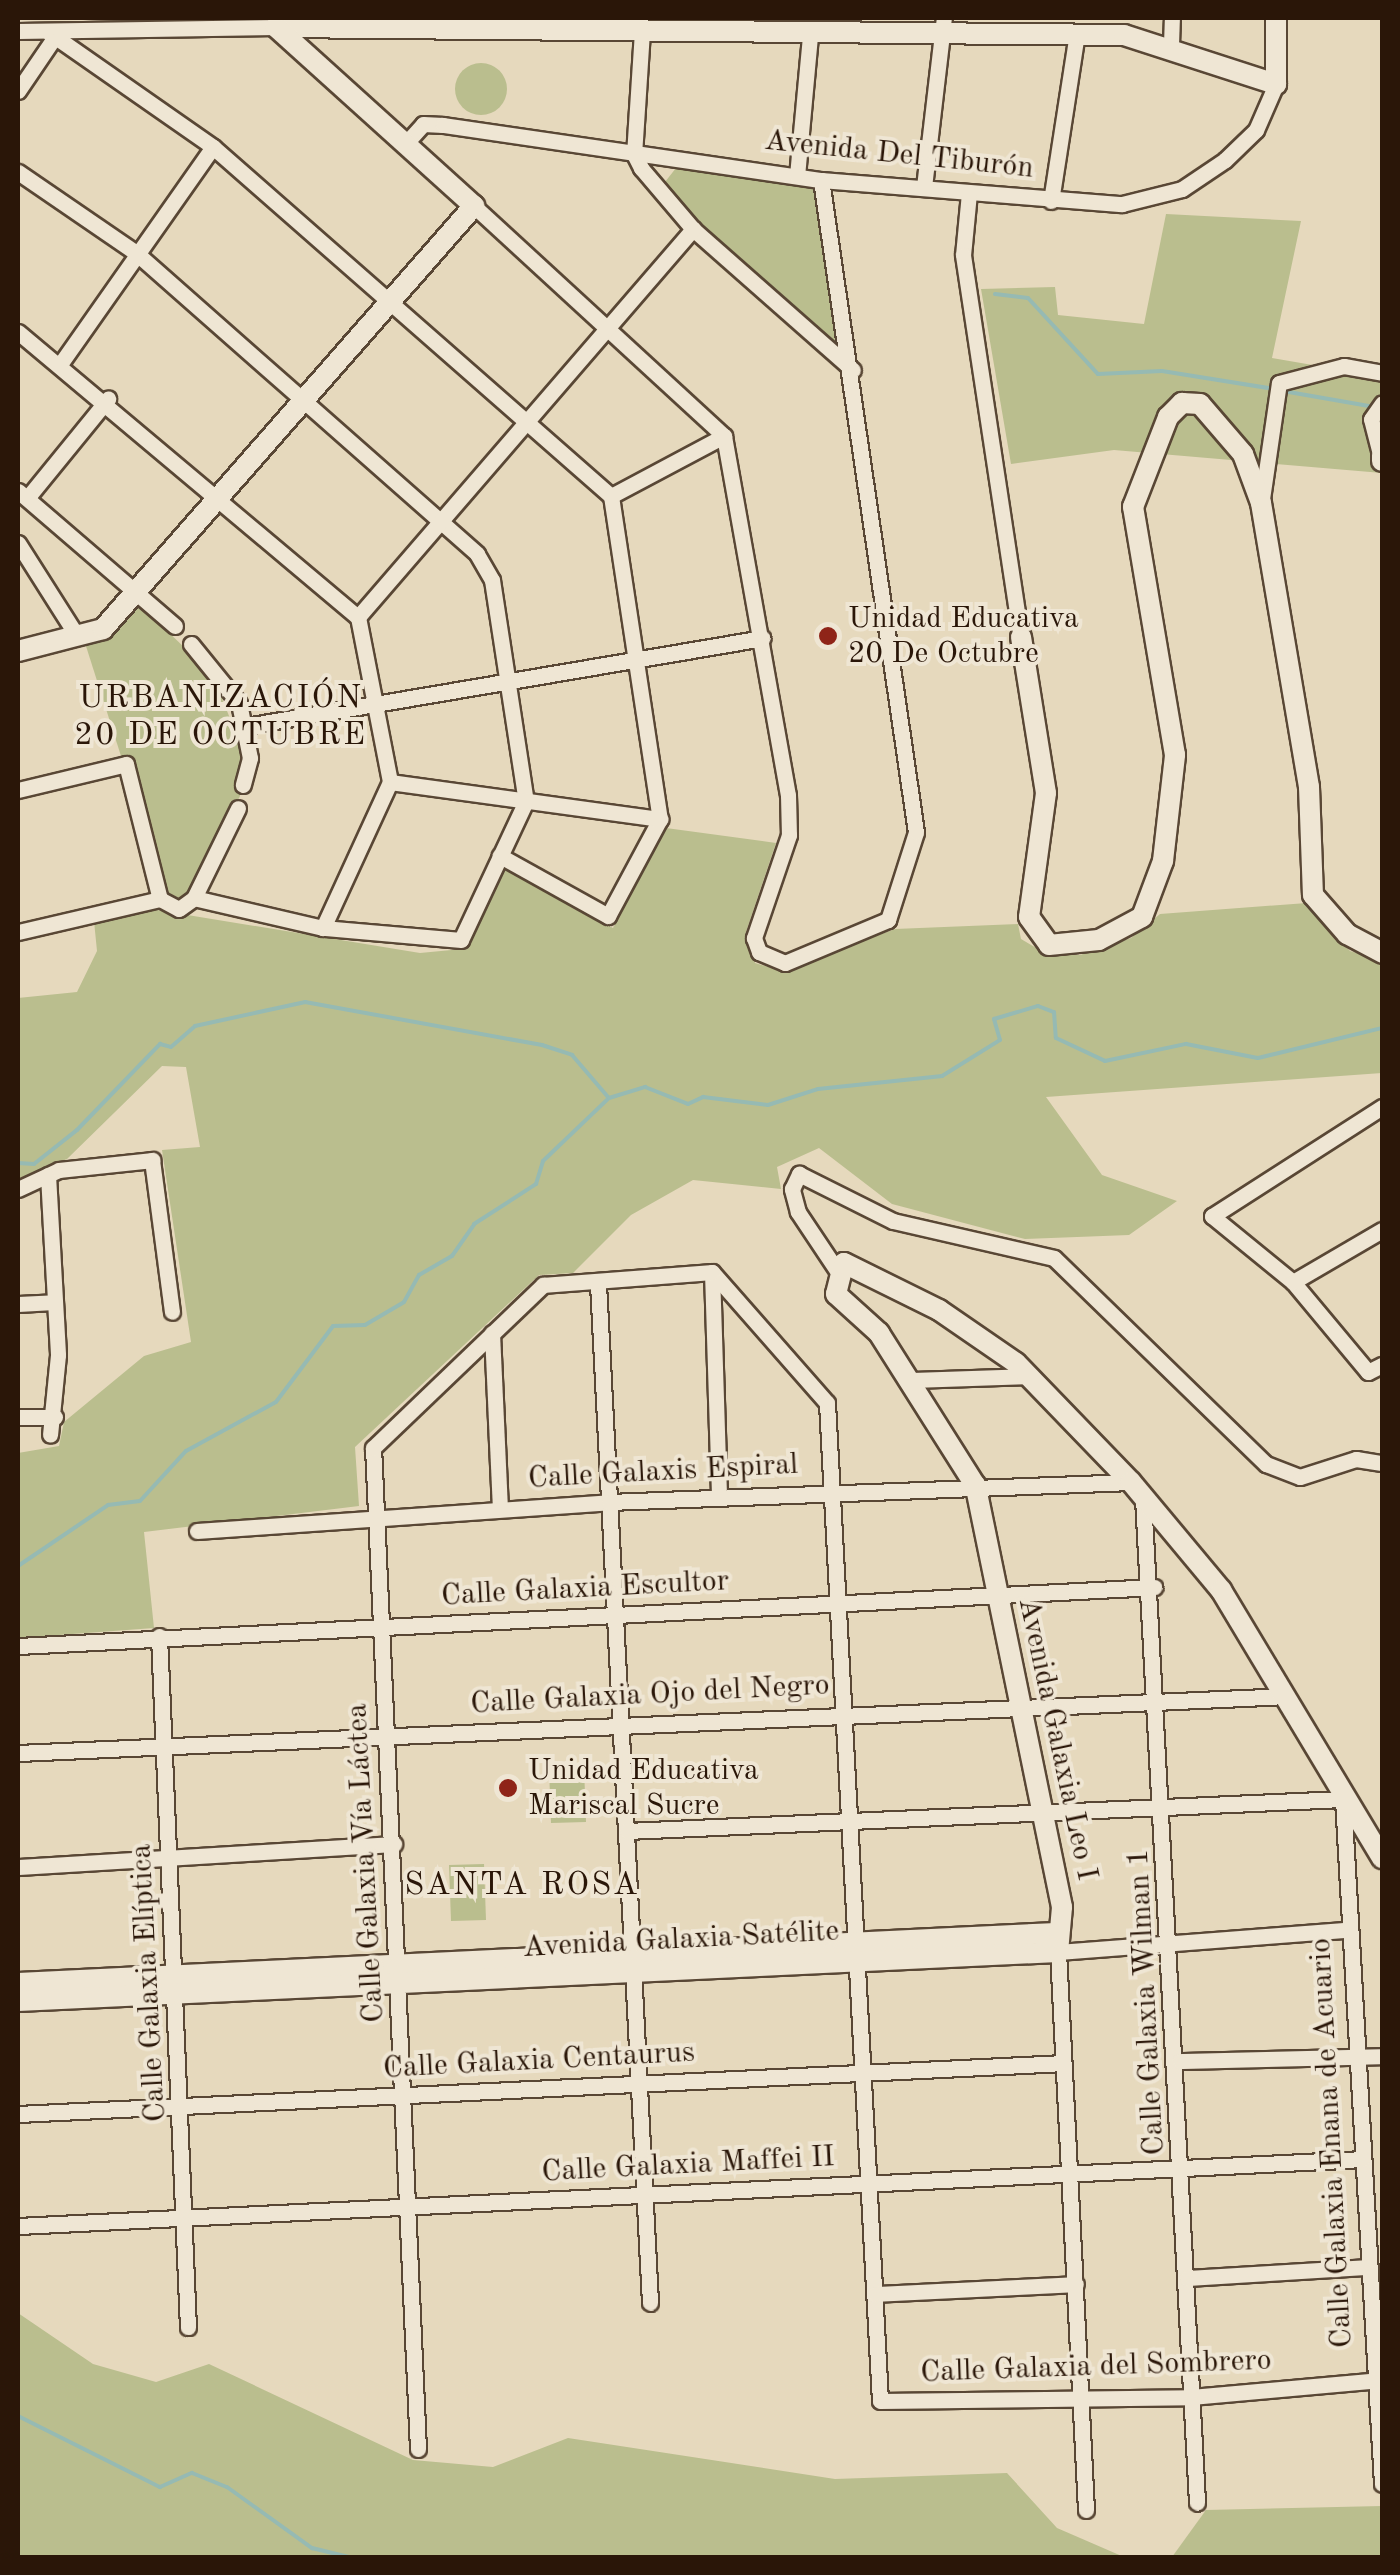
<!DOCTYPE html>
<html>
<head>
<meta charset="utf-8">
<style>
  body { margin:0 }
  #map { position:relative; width:1400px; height:2575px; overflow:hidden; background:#e6d9bd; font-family:"Old Standard TT",serif }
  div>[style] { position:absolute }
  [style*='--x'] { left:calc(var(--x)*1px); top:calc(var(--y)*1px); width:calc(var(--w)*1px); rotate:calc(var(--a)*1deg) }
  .green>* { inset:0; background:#babe8e }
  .round { border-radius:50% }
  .stream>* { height:4px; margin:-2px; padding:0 2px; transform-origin:2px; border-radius:2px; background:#96bab3 }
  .roads { filter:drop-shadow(2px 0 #594735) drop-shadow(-2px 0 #594735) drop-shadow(0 2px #594735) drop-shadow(0 -2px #594735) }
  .street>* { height:15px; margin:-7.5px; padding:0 7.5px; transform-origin:7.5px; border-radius:7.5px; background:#efe6d4 }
  .secondary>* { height:20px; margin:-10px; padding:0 10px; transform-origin:10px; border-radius:10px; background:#efe6d4 }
  .dots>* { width:28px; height:28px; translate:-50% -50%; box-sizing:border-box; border:5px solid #efe6d4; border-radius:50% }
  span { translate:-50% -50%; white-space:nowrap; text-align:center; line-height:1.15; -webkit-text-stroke:8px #efe6d4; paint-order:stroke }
  .street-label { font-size:30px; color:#2a1608 }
  .poi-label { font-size:30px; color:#2a1608 }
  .left { translate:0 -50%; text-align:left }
  .neighbourhood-label { font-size:32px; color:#2a1608; letter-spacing:2.5px }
  .frame { position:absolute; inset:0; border:20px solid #2a1608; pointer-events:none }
</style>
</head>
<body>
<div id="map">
  <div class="green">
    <i class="round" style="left:455px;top:63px;width:52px;height:52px"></i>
    <i style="clip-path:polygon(676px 168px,814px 189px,842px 352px,697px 225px,665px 182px)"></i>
    <i style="clip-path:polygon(1166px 214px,1301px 221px,1272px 358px,1382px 377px,1382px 473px,1114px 450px,1011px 464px,981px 289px,1055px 287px,1058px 315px,1144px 324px)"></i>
    <i style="clip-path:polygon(137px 602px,212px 674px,240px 743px,240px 796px,186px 901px,164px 891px,85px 643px)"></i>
    <i style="clip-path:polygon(666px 828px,776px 843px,745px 935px,755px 963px,782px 971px,895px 929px,1018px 924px,1021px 939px,1043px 952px,1080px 955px,1131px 938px,1160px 914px,1307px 903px,1350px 951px,1382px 961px,1382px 1073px,1046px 1097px,1102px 1175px,1177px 1201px,1129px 1235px,1025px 1239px,892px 1204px,819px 1148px,777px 1167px,781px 1189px,693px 1180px,631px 1215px,573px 1273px,539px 1275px,355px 1447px,359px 1506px,144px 1532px,154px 1628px,18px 1638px,18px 1453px,59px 1446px,64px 1422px,144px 1356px,191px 1342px,162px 1150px,200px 1147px,186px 1067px,162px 1066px,67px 1159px,18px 1179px,18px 998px,77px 992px,97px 951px,94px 921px,157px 910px,420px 953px,462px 949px,505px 868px,613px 928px)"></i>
    <i style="clip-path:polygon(584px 1767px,586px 1822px,551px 1823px,549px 1768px)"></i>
    <i style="clip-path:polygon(484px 1864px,486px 1920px,451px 1921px,449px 1865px)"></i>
    <i style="clip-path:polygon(18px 2313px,93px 2364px,156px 2382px,209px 2364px,413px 2460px,493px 2467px,568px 2438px,835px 2479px,1007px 2473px,1057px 2528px,1124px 2557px,18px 2555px)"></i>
    <i style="clip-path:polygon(1382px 2506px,1382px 2557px,1172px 2557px,1206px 2510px)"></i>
  </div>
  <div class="stream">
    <i style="--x:995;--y:294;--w:33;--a:7"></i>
    <i style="--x:1028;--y:298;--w:103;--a:47.4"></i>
    <i style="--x:1098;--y:374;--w:64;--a:-2.7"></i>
    <i style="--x:1162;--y:371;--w:113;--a:9.1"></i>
    <i style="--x:1283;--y:391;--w:93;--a:9.9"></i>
    <i style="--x:18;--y:1163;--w:16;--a:4"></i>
    <i style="--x:34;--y:1164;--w:55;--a:-38.3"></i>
    <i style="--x:77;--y:1130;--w:120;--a:-46"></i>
    <i style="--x:160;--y:1044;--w:11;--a:15"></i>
    <i style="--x:171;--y:1047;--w:32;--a:-41"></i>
    <i style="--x:195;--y:1026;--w:113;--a:-12.3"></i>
    <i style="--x:305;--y:1002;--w:241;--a:10.3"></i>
    <i style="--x:542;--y:1045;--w:32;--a:18"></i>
    <i style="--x:572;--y:1055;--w:55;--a:49.4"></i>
    <i style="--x:18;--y:1566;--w:109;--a:-34.1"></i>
    <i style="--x:108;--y:1505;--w:32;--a:-7"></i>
    <i style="--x:140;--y:1501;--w:68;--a:-47.4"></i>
    <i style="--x:186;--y:1451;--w:102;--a:-28.6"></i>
    <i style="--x:276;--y:1402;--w:95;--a:-53.1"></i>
    <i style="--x:333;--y:1326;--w:32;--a:-2"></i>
    <i style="--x:365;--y:1325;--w:45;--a:-30.5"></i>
    <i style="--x:404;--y:1302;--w:31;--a:-61"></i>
    <i style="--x:419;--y:1275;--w:38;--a:-30"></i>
    <i style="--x:452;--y:1256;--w:39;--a:-55"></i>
    <i style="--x:474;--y:1224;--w:74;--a:-32.8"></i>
    <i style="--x:536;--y:1184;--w:24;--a:-73"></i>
    <i style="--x:543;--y:1161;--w:91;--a:-43.7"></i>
    <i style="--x:609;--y:1098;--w:38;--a:-17"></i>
    <i style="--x:645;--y:1087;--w:46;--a:21.6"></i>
    <i style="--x:688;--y:1104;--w:17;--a:-25"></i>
    <i style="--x:703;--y:1097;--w:65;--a:7"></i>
    <i style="--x:768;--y:1105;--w:52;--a:-17.7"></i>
    <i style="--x:818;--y:1089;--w:125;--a:-6"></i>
    <i style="--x:942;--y:1076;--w:68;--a:-31.8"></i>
    <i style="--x:1000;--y:1040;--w:22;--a:-106"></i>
    <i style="--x:994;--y:1019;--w:46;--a:-16.5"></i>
    <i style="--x:1038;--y:1006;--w:17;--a:21"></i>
    <i style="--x:1054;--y:1012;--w:26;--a:86"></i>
    <i style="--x:1056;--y:1038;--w:54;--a:25.1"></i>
    <i style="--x:1105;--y:1061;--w:83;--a:-11.9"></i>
    <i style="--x:1186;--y:1044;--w:73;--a:11"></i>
    <i style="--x:1258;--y:1058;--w:128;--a:-13.6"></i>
    <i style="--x:18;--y:2416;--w:159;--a:26.6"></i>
    <i style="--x:160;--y:2487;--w:35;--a:-24"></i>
    <i style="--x:192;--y:2473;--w:38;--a:22"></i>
    <i style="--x:227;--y:2487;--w:105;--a:35.7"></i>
    <i style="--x:312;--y:2548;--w:42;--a:13.7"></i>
  </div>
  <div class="roads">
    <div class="street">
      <i style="--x:18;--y:31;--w:258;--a:-0.9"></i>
      <i style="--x:47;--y:31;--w:203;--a:34.9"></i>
      <i style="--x:213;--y:147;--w:529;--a:41.25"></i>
      <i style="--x:611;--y:496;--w:327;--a:81.4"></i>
      <i style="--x:660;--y:819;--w:110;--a:118.2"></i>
      <i style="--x:608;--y:916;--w:124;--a:-150.9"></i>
      <i style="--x:642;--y:31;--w:123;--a:93.7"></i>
      <i style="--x:634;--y:154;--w:16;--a:63"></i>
      <i style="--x:641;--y:168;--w:80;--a:49.6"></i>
      <i style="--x:693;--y:229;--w:213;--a:41.4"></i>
      <i style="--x:1171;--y:44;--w:26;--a:-88"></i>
      <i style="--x:18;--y:91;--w:60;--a:-55.8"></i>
      <i style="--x:407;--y:142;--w:24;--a:-48"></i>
      <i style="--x:423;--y:124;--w:20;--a:3"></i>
      <i style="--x:443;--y:125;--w:382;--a:8.3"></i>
      <i style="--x:821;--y:180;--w:302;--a:4.6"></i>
      <i style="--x:1122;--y:204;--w:62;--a:-14"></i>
      <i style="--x:1182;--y:189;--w:52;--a:-34"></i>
      <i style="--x:1225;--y:160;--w:43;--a:-44.1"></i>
      <i style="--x:1256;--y:130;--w:50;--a:-66.5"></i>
      <i style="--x:18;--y:172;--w:142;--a:34.4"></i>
      <i style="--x:135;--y:252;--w:456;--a:41.4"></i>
      <i style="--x:477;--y:554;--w:30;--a:60"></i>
      <i style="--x:492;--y:580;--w:224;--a:81.3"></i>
      <i style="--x:526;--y:801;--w:153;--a:115.1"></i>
      <i style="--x:461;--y:940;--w:139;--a:-175"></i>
      <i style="--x:323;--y:928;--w:132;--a:-166.9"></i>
      <i style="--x:797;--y:176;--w:142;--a:-84.7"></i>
      <i style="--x:924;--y:187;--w:170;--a:-83.3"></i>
      <i style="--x:969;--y:193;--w:62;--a:95.5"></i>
      <i style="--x:963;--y:255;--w:386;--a:81.4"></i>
      <i style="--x:1051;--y:201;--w:164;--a:-81.2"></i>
      <i style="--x:474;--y:206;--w:340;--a:42.6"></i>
      <i style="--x:724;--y:436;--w:365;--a:79.9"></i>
      <i style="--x:788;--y:795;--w:40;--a:88.6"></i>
      <i style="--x:789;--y:835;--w:109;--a:108.8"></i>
      <i style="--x:754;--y:938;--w:15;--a:70"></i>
      <i style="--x:759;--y:952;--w:28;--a:23"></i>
      <i style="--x:785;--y:963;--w:112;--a:-22.7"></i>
      <i style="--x:888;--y:920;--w:92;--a:-72.3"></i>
      <i style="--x:916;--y:832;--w:659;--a:-98.29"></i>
      <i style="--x:18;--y:332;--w:444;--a:40"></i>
      <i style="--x:358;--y:617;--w:168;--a:79"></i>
      <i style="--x:390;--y:782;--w:161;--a:114.7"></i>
      <i style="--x:61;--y:363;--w:264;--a:-54.9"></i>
      <i style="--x:1381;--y:458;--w:40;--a:-104.4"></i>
      <i style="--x:1371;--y:419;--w:19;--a:-55"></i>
      <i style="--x:18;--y:491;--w:207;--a:40.7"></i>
      <i style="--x:611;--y:496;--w:128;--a:-28"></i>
      <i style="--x:28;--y:497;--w:127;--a:-50.8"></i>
      <i style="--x:1262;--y:499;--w:117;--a:-81.7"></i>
      <i style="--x:1279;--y:383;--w:67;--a:-14.7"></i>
      <i style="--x:1344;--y:366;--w:39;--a:10"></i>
      <i style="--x:18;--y:543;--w:110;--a:57.6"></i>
      <i style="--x:358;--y:617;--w:513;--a:-49.19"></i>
      <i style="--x:191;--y:644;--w:76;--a:50.9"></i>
      <i style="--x:239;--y:703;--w:56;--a:78.7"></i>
      <i style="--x:250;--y:758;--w:28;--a:105"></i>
      <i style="--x:246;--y:726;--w:524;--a:-9.66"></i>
      <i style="--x:390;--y:782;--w:273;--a:7.8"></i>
      <i style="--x:18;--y:790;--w:111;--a:-13.5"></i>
      <i style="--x:126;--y:764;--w:139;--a:75.9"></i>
      <i style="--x:160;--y:899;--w:21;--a:28"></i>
      <i style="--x:179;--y:909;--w:19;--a:-36"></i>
      <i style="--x:194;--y:898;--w:100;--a:-63.9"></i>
      <i style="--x:18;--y:932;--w:146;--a:-13.1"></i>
      <i style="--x:1382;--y:1107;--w:202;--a:147.3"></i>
      <i style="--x:1212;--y:1216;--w:104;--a:39.2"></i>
      <i style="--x:1293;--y:1282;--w:117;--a:50.2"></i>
      <i style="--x:1368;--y:1372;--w:16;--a:-27"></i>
      <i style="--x:48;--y:1175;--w:180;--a:86.8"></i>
      <i style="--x:58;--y:1355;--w:80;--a:95.7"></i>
      <i style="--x:18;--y:1189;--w:45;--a:-24.9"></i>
      <i style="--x:59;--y:1170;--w:94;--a:-6.1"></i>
      <i style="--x:152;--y:1160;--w:153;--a:82.5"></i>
      <i style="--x:836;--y:1269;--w:69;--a:-123.7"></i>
      <i style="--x:798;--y:1212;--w:24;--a:-105"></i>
      <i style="--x:792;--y:1189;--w:17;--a:-65"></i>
      <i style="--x:799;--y:1174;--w:105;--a:26.6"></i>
      <i style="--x:893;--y:1221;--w:165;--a:12.9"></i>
      <i style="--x:1054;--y:1258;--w:296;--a:44.2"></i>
      <i style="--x:1266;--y:1464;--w:36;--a:21"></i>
      <i style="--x:1300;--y:1477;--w:59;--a:-17.8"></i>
      <i style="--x:1356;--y:1459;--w:26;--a:9"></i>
      <i style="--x:712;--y:1272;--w:174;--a:48.7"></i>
      <i style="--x:827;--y:1403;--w:999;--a:86.96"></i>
      <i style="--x:880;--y:2401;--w:311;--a:-0.7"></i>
      <i style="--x:1191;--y:2397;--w:182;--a:-5.1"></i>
      <i style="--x:712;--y:1272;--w:226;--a:88.2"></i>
      <i style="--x:1293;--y:1282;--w:103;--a:-30.3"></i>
      <i style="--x:598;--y:1283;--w:1021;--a:87.08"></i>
      <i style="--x:18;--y:1304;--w:36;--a:-3"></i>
      <i style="--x:492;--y:1333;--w:174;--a:87.4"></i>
      <i style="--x:912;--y:1380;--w:119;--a:-1.9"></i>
      <i style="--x:18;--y:1417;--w:37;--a:0"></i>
      <i style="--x:1143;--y:1498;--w:1006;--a:86.92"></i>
      <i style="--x:197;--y:1531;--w:413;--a:-4"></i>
      <i style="--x:609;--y:1502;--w:522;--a:-2.19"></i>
      <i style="--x:159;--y:1636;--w:692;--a:87.6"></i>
      <i style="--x:18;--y:1646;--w:1138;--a:-2.97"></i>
      <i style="--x:18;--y:1753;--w:1269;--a:-2.57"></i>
      <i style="--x:627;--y:1831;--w:717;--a:-2.56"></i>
      <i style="--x:1343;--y:1799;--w:686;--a:86.74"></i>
      <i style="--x:18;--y:1867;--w:377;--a:-3.5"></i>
      <i style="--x:1180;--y:2061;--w:202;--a:-1.4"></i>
      <i style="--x:18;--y:2114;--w:1046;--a:-2.79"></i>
      <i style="--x:18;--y:2226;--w:1346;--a:-2.85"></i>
      <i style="--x:1187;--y:2278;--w:179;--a:-3.5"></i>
      <i style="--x:875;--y:2294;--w:201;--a:-2.8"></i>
      <i style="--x:418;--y:2449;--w:1002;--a:-92.57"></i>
      <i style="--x:373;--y:1448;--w:236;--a:-43.8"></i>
      <i style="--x:543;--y:1285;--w:169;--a:-4.4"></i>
      <i style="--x:1086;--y:2510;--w:559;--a:-92.87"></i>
      <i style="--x:1058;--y:1952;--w:290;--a:-4.4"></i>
    </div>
    <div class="secondary">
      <i style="--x:276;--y:27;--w:848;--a:0.54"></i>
      <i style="--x:1124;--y:35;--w:160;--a:17.9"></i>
      <i style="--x:1276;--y:84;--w:66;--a:-90"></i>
      <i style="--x:1382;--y:455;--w:6;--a:90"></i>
      <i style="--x:1021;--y:637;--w:158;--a:80.9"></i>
      <i style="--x:1046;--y:793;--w:125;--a:97.8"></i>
      <i style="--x:1029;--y:917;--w:34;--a:54"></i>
      <i style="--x:1049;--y:945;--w:50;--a:-5.7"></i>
      <i style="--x:1099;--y:940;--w:49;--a:-28.1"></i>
      <i style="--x:1142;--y:917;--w:60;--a:-69.4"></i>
      <i style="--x:1163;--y:861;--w:107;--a:-83.5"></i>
      <i style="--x:1175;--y:755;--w:252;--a:-99.6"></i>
      <i style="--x:1133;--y:507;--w:97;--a:-68.7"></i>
      <i style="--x:1168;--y:417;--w:20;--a:-45"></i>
      <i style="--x:1182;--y:403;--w:18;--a:3"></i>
      <i style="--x:1200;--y:404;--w:66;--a:49.3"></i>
      <i style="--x:1243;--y:454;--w:52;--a:69.8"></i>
      <i style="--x:1261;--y:503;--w:288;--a:80.4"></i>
      <i style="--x:1309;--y:787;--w:108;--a:87.9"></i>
      <i style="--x:1313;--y:895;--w:52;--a:48.9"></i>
      <i style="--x:1347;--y:934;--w:40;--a:28"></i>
      <i style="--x:18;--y:651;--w:88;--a:-14.5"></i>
      <i style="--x:103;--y:629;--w:563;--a:-48.75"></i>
      <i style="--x:474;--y:206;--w:267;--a:-137.9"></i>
      <i style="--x:18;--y:1983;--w:1040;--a:-2.76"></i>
      <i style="--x:18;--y:2001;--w:1041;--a:-2.7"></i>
      <i style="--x:1058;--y:1952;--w:45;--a:-84.9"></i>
      <i style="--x:1062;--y:1907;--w:431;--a:-101.6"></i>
      <i style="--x:975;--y:1485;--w:180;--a:-122.3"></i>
      <i style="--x:879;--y:1333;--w:58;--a:-137.8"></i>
      <i style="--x:836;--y:1294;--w:32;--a:-76"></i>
      <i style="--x:844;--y:1263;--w:106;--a:26.3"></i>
      <i style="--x:939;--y:1310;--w:93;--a:34.5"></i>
      <i style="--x:1016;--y:1363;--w:165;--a:46"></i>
      <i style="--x:1131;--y:1482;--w:141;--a:50.2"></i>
      <i style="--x:1221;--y:1590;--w:313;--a:59"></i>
    </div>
  </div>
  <div class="dots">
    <i style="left:828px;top:636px;background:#8f2418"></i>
    <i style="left:508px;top:1788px;background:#8f2418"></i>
  </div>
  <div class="street-label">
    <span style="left:899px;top:155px;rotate:6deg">Avenida Del Tiburón</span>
    <span style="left:663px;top:1472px;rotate:-3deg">Calle Galaxis Espiral</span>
    <span style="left:585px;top:1589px;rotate:-3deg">Calle Galaxia Escultor</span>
    <span style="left:650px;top:1695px;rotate:-3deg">Calle Galaxia Ojo del Negro</span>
    <span style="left:1057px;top:1739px;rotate:78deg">Avenida Galaxia Leo I</span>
    <span style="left:366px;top:1863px;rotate:-93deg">Calle Galaxia Vía Láctea</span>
    <span style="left:681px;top:1940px;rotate:-3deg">Avenida Galaxia Satélite</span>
    <span style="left:149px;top:1983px;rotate:-93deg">Calle Galaxia Elíptica</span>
    <span style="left:1147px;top:2002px;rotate:-93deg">Calle Galaxia Wilman 1</span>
    <span style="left:539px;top:2061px;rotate:-3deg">Calle Galaxia Centaurus</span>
    <span style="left:1332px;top:2143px;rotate:-93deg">Calle Galaxia Enana de Acuario</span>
    <span style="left:688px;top:2165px;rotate:-3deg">Calle Galaxia Maffei II</span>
    <span style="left:1096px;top:2367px;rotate:-2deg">Calle Galaxia del Sombrero</span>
  </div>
  <div class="poi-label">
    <span class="left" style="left:848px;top:636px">Unidad Educativa<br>20 De Octubre</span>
    <span class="left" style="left:528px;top:1788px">Unidad Educativa<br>Mariscal Sucre</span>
  </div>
  <div class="neighbourhood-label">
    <span style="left:221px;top:718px">URBANIZACIÓN<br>20 DE OCTUBRE</span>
    <span style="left:522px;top:1886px">SANTA ROSA</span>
  </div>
  <div class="frame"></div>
</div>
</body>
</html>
